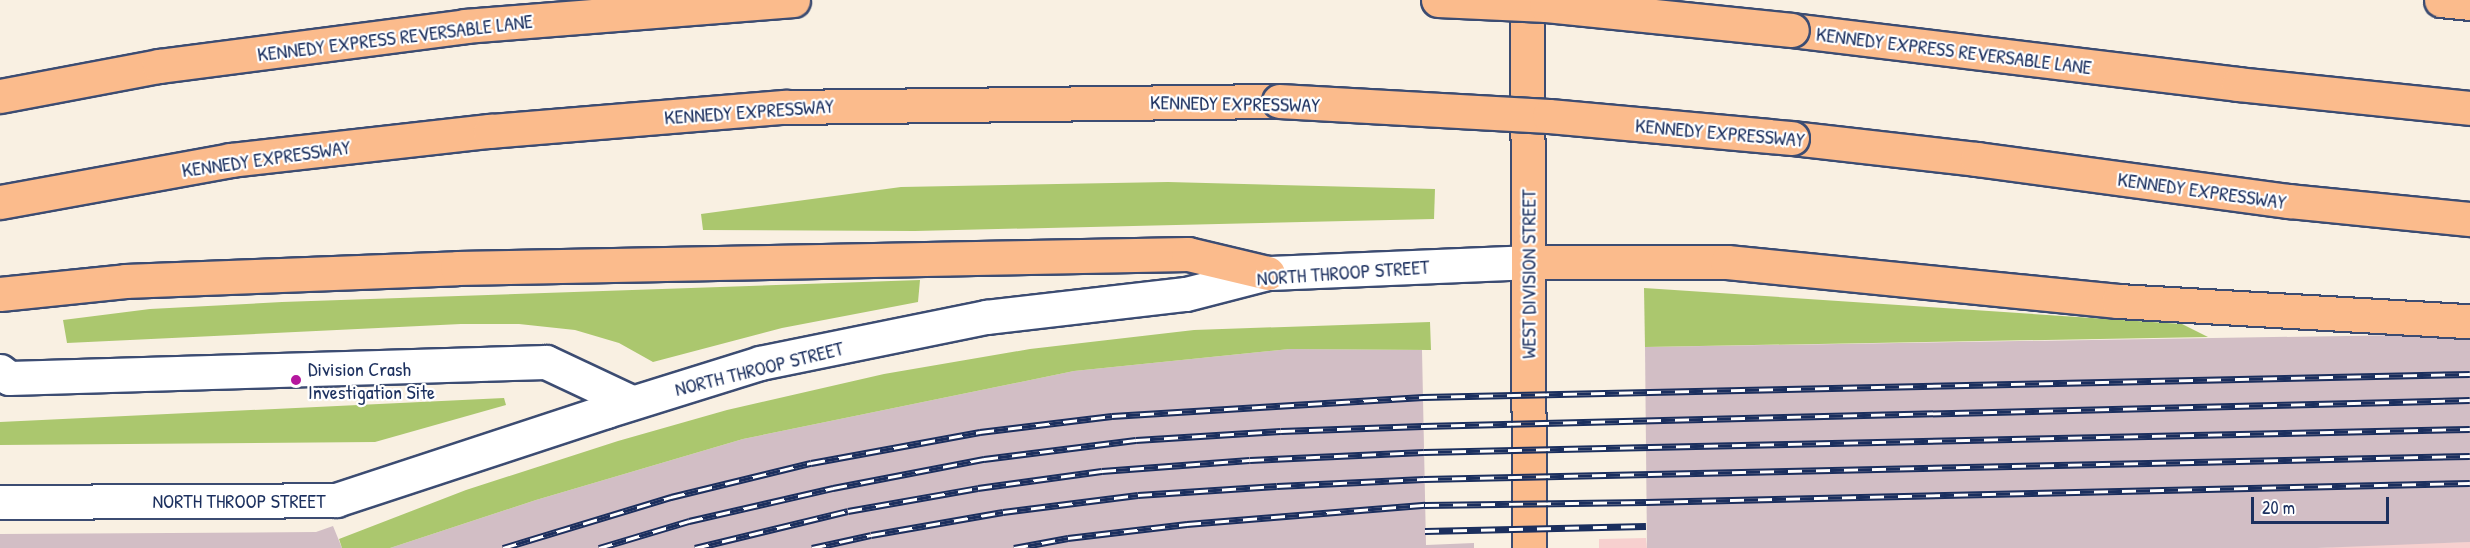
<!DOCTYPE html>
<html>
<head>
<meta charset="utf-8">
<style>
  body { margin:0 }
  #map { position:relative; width:2470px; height:548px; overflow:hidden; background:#f9f0e2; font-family:"Patrick Hand",sans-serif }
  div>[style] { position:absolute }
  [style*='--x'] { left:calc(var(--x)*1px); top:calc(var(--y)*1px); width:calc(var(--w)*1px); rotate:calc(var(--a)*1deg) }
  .built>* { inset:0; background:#f7d0cf }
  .industrial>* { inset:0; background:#d2bec5 }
  .green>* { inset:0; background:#abc76e }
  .roads { filter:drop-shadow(2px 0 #3c4c72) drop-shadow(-2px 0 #3c4c72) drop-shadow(0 2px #3c4c72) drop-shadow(0 -2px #3c4c72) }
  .minor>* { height:33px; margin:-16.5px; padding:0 16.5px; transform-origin:16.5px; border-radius:16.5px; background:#fff }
  .major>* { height:33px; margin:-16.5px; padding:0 16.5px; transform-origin:16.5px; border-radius:16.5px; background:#fbbb8c }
  .highway>* { height:33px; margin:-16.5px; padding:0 16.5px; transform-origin:16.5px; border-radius:16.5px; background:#fbbb8c }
  .rail>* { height:7px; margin-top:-3.5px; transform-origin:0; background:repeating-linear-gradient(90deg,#fff 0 14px,#1b2f5e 0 28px); box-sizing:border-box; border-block:2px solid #1b2f5e }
  .bridges { filter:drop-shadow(2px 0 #3c4c72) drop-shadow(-2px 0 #3c4c72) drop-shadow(0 2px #3c4c72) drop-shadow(0 -2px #3c4c72) }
  .highway-bridge>* { height:33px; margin:-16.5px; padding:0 16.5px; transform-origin:16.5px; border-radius:16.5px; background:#fbbb8c }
  .dots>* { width:16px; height:16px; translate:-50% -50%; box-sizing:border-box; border:3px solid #fff; border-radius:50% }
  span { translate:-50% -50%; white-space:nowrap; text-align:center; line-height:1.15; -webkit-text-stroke:4.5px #fff; paint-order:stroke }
  .street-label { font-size:20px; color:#1b2f5e }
  .poi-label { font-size:20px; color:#1b2f5e }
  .left { translate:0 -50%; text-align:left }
  .scale { position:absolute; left:2251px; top:497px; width:138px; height:27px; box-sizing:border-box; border:3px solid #1b2f5e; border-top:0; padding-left:8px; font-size:18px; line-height:21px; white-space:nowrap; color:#1b2f5e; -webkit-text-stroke:4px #fff; paint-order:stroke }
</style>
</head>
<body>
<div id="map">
  <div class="built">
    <i style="clip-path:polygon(1646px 538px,1647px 548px,1599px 548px,1599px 539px)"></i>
    <i style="clip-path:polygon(2470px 542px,2470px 548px,2317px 548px,2379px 544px)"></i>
  </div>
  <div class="industrial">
    <i style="clip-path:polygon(2470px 334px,2470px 542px,2317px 548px,1647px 548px,1645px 347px)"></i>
    <i style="clip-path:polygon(1290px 349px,1422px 350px,1426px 545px,1474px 543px,1474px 548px,390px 548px,536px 500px,743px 439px,1074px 371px)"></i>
    <i style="clip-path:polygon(333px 526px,342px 548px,0 548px,0 534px,316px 532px)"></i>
  </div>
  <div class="green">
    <i style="clip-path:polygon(1168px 182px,1435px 189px,1434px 219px,915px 231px,703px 230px,701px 214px,901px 187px)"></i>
    <i style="clip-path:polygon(920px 280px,918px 302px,782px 328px,653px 362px,619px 343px,575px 330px,519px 324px,461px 324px,67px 343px,63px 320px,150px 309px,282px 302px)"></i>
    <i style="clip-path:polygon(1644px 288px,2182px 324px,2208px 337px,1645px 347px)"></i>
    <i style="clip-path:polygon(1430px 322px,1431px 350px,1290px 349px,1074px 371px,743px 439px,536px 500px,390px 548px,342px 548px,339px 539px,466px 490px,618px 441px,727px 410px,884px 374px,1030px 349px,1194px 330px)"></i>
    <i style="clip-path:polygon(504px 398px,506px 405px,375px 442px,0 445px,0 422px)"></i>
  </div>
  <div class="roads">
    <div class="minor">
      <i style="--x:0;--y:371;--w:11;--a:38"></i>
      <i style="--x:9;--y:378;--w:537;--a:-1.71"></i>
      <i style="--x:546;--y:362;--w:94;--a:25.2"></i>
      <i style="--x:0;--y:502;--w:336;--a:-0.3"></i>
      <i style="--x:336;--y:500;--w:284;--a:-18.2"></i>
      <i style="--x:606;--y:411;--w:161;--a:-17.3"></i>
      <i style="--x:760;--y:363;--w:231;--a:-11.5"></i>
      <i style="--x:986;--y:317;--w:201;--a:-6.6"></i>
      <i style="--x:1186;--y:294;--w:85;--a:-14.4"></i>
      <i style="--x:1268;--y:273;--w:260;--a:-2.4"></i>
    </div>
    <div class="major">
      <i style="--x:1527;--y:0;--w:548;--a:89.79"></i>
    </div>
    <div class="highway">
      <i style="--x:2441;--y:0;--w:29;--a:6"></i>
      <i style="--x:1792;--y:30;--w:449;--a:6.9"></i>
      <i style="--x:2238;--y:84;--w:233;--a:5.9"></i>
      <i style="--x:0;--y:96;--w:162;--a:-10.7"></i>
      <i style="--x:159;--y:66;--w:309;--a:-7.4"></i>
      <i style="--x:465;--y:26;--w:329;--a:-4.5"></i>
      <i style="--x:1792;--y:138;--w:186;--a:6.5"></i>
      <i style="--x:1977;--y:159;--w:315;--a:7.7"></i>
      <i style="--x:2289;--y:201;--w:182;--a:5.7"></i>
      <i style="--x:0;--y:202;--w:234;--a:-10.3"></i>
      <i style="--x:230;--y:160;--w:262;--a:-6.4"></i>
      <i style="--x:490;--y:131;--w:296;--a:-4.7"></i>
      <i style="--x:785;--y:107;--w:494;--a:-0.7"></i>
      <i style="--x:1528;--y:262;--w:199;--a:0"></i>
      <i style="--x:1727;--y:262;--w:393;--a:5.7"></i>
      <i style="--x:2118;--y:301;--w:353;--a:3.3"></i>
      <i style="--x:0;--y:294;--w:126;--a:-5.9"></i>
      <i style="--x:125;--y:281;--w:332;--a:-2.2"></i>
      <i style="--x:457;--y:268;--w:731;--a:-1.1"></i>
      <i style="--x:1188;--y:254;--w:82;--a:13.4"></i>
    </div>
  </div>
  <div class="rail">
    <i style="--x:1425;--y:531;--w:221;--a:-1.3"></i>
    <i style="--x:503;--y:548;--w:176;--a:-16.9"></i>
    <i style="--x:671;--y:497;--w:144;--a:-13.7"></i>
    <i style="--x:811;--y:463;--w:172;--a:-10.4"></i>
    <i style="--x:980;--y:432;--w:133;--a:-6.9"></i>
    <i style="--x:1112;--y:416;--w:312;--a:-3.5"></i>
    <i style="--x:1423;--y:397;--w:1047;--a:-1.26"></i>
    <i style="--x:599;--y:548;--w:94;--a:-16.7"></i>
    <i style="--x:689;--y:521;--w:148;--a:-12.9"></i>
    <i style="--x:833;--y:488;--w:154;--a:-10.9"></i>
    <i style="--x:984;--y:459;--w:153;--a:-7.1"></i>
    <i style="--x:1136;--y:440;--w:145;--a:-3.6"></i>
    <i style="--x:1281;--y:431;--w:142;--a:-2"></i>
    <i style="--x:1423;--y:426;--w:1047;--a:-1.42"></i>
    <i style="--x:695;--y:548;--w:157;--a:-13.6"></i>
    <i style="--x:848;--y:511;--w:132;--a:-10"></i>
    <i style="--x:978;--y:488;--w:125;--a:-7.8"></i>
    <i style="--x:1102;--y:471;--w:148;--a:-4.3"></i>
    <i style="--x:1250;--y:460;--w:174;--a:-2.6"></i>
    <i style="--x:1424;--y:452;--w:1046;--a:-1.26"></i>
    <i style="--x:812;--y:548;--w:60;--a:-12.4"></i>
    <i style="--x:871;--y:535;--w:134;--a:-9.9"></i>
    <i style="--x:1003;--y:512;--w:136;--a:-7.2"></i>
    <i style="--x:1138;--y:495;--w:139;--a:-3.7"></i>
    <i style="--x:1277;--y:486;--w:147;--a:-2.7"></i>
    <i style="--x:1424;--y:479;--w:1046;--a:-1.26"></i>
    <i style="--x:1014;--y:548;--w:55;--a:-10.5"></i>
    <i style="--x:1068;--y:538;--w:120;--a:-6.7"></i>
    <i style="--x:1187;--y:524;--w:239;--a:-4.6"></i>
    <i style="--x:1425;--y:505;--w:221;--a:-0.8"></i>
    <i style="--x:1646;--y:502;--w:824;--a:-1.32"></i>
  </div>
  <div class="bridges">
    <div class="highway-bridge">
      <i style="--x:1438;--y:0;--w:108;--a:2.7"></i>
      <i style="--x:1546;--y:5;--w:247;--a:5.8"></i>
      <i style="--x:1279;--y:101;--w:270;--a:3.2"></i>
      <i style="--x:1549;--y:116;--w:244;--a:5.2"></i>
    </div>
  </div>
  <div class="dots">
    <i style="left:296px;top:380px;background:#b5179e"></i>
  </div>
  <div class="street-label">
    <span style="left:395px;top:37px;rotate:-7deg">KENNEDY EXPRESS REVERSABLE LANE</span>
    <span style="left:1954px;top:50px;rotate:7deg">KENNEDY EXPRESS REVERSABLE LANE</span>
    <span style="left:1235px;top:103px;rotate:1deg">KENNEDY EXPRESSWAY</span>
    <span style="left:749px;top:111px;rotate:-4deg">KENNEDY EXPRESSWAY</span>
    <span style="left:1720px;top:132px;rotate:5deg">KENNEDY EXPRESSWAY</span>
    <span style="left:266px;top:158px;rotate:-8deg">KENNEDY EXPRESSWAY</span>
    <span style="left:2202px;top:190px;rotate:8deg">KENNEDY EXPRESSWAY</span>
    <span style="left:1343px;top:272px;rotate:-4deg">NORTH THROOP STREET</span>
    <span style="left:1528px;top:274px;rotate:-90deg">WEST DIVISION STREET</span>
    <span style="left:759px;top:368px;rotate:-14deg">NORTH THROOP STREET</span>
    <span style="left:239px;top:500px">NORTH THROOP STREET</span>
  </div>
  <div class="poi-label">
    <span class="left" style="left:308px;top:380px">Division Crash<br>Investigation Site</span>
  </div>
  <div class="scale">20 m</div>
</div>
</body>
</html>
